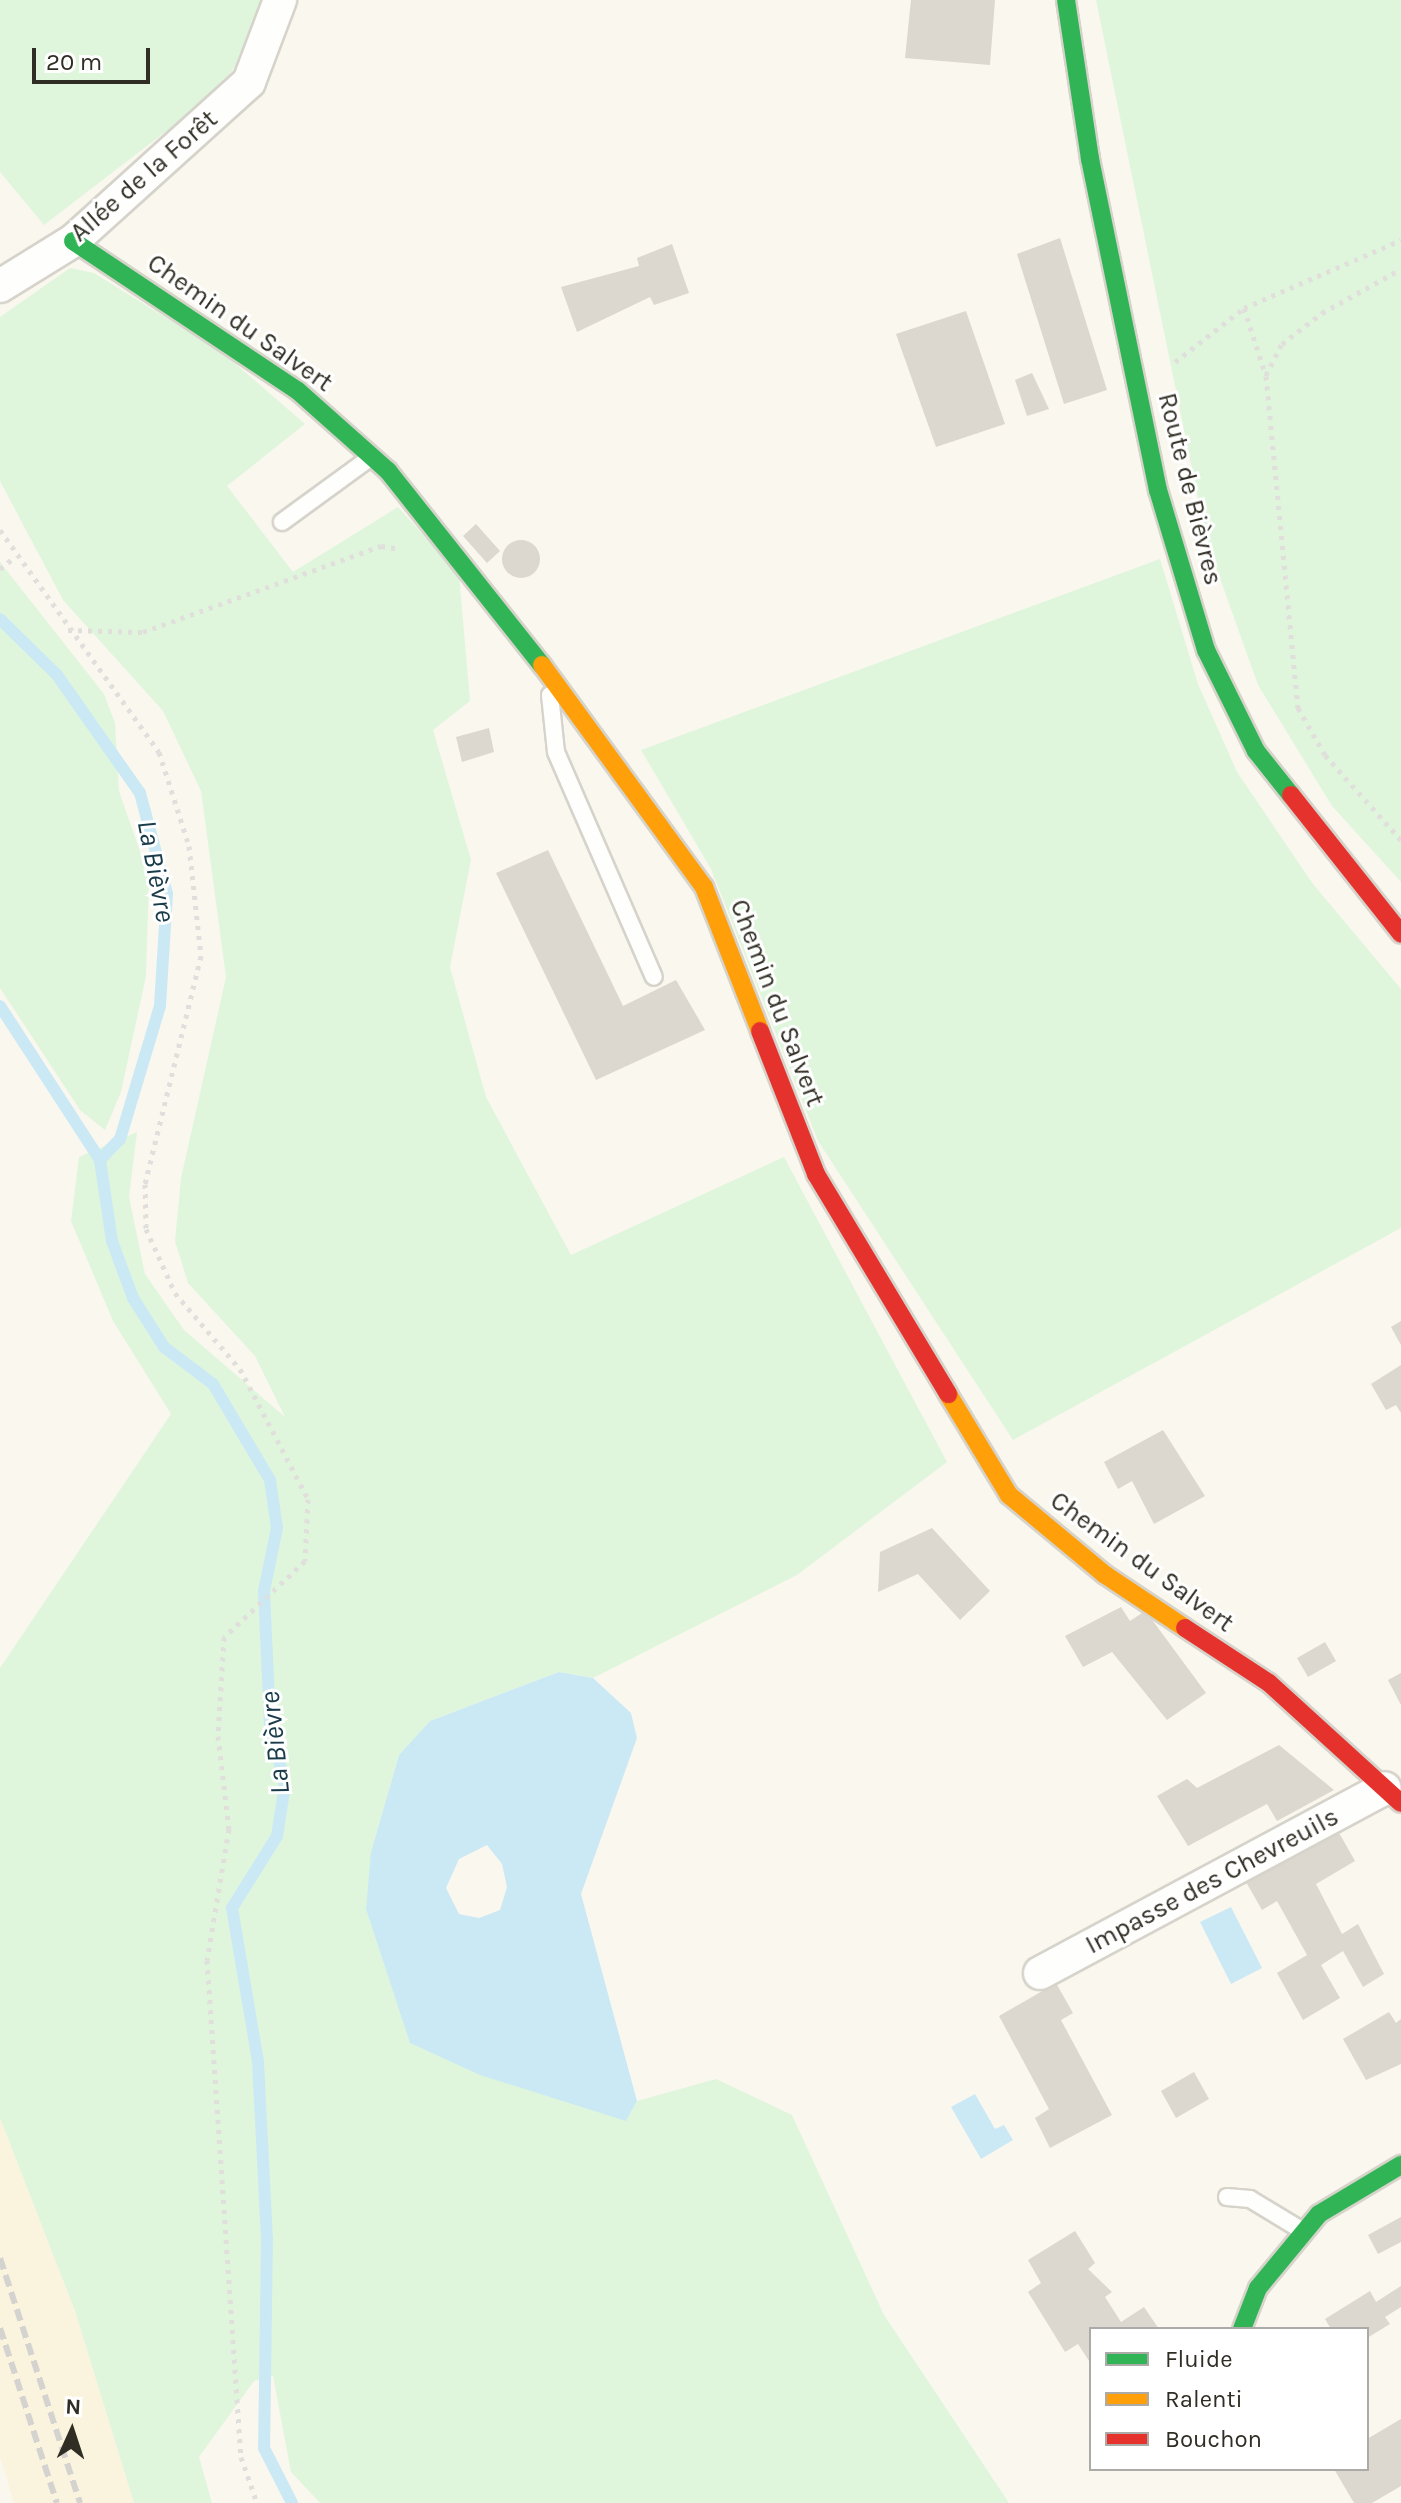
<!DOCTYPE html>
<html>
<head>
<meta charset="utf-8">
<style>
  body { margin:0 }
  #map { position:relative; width:1401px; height:2503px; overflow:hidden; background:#faf7ef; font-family:Karla,sans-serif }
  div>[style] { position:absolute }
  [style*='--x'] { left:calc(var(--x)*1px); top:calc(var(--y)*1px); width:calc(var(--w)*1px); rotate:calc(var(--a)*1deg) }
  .built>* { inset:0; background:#faf4de }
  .green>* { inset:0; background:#dff6dd }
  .water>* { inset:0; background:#cbe9f5 }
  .stream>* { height:12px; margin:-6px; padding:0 6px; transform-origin:6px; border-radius:6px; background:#cbe9f5 }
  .building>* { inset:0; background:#dcd7cf }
  .round { border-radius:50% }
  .path>* { height:5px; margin-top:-2.5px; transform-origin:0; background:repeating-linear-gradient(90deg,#e0dfdc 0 4px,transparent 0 10px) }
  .roads { filter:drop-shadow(2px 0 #d6d3cb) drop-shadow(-2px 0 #d6d3cb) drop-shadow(0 2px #d6d3cb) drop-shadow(0 -2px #d6d3cb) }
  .lane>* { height:16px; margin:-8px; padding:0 8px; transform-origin:8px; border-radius:8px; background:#fefefd }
  .street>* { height:32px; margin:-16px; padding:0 16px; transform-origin:16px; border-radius:16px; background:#fefefd }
  .fast>* { height:18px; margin:-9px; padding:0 9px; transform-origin:9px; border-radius:9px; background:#30b455 }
  .slow>* { height:18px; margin:-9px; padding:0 9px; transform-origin:9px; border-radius:9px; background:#ff9f0a }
  .jam>* { height:18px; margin:-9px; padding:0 9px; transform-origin:9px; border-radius:9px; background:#e5322d }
  .rail>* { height:6px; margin-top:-3px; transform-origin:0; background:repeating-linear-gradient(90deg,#d4d3d0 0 12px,transparent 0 18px) }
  span { translate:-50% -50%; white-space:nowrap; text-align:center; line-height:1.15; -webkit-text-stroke:6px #fff; paint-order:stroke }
  .street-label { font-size:26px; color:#302e24 }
  .water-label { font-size:28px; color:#193b4a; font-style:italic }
  .legend { position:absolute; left:1089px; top:2327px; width:280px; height:144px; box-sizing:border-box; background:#fff; border:2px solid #acaba7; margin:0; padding:10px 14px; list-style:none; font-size:24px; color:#302e24 }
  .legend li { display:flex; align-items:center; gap:16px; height:40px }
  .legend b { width:40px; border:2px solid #acaba7 }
  .north { position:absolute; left:32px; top:2391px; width:80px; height:80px; -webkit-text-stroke:6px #fff; paint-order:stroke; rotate:3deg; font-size:22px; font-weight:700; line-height:32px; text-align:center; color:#302e24 }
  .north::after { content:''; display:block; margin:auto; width:28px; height:36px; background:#302e24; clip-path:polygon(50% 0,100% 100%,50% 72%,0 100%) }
  .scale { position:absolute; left:32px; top:48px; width:118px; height:36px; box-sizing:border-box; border:4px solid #302e24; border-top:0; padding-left:10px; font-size:24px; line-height:28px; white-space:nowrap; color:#302e24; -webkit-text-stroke:6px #fff; paint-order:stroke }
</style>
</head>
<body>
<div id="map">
  <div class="built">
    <i style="clip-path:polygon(0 2118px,75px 2311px,134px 2503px,14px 2503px,0 2457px)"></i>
  </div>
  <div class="green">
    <i style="clip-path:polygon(0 0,264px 0,244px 54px,216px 93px,44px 225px,0 172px)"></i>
    <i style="clip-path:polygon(1096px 0,1401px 0,1401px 882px,1332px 806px,1258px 685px,1207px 542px)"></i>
    <i style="clip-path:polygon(70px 268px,94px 273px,223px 353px,305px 424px,227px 486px,293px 572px,398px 507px,459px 574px,470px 701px,433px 730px,471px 860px,450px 967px,486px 1097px,571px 1255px,784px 1157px,947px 1462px,797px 1575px,593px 1678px,559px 1672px,430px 1721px,399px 1755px,371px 1852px,626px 2121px,637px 2101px,716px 2079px,792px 2115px,884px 2315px,1009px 2503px,320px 2503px,291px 2472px,273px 2376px,254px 2381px,199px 2457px,212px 2503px,134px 2503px,75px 2311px,0 2118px,0 1668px,171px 1414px,113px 1321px,71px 1221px,79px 1157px,137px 1132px,129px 1197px,145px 1274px,184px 1330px,285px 1417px,255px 1356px,188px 1283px,175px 1241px,181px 1178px,226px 977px,201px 791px,163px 711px,63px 600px,0 481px,0 317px)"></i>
    <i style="clip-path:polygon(1160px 559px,1198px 684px,1237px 772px,1313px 884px,1401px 989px,1401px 1228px,1013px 1440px,818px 1141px,711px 869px,641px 750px)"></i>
    <i style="clip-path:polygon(0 562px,104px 694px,115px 723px,119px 791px,149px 877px,146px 976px,121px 1092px,105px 1130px,80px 1110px,0 988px)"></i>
  </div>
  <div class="water">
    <i style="clip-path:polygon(evenodd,559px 1672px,593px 1678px,631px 1713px,637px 1738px,581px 1894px,637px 2101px,626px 2121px,480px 2075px,410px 2043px,366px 1909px,371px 1852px,399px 1755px,430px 1721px,559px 1672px,487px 1845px,502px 1864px,507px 1887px,500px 1910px,479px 1918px,459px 1914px,446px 1888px,459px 1859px,487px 1845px)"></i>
    <i style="clip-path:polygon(1231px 1907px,1262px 1968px,1231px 1984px,1200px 1922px)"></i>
    <i style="clip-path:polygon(975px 2094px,995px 2129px,1004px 2125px,1013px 2140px,981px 2159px,951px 2107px)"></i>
  </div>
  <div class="stream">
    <i style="--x:0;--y:619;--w:80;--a:44.5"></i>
    <i style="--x:57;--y:675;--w:144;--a:54.9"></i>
    <i style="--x:140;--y:793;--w:105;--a:75"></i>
    <i style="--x:167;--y:894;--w:112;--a:93.6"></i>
    <i style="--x:160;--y:1006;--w:139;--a:106.7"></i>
    <i style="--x:120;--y:1139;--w:29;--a:134"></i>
    <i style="--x:0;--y:1006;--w:184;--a:57"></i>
    <i style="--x:100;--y:1160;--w:82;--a:81.6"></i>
    <i style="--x:112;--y:1241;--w:61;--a:69.8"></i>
    <i style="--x:133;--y:1298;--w:58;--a:57.7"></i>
    <i style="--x:164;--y:1347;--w:61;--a:37.1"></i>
    <i style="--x:213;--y:1384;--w:112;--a:59.3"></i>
    <i style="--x:270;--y:1480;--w:49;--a:81.7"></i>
    <i style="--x:277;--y:1528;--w:64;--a:101.7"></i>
    <i style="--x:264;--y:1591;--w:134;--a:87.4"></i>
    <i style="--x:270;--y:1725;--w:62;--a:76"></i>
    <i style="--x:285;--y:1785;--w:52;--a:98.9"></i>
    <i style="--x:277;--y:1836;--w:85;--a:122"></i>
    <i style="--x:232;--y:1908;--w:156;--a:80.4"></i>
    <i style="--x:258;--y:2062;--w:176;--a:87.1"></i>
    <i style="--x:267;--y:2238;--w:210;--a:90.8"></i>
    <i style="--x:264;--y:2448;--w:62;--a:63"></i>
  </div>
  <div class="building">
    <i style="clip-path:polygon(911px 0,995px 0,990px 65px,905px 58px)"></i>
    <i style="clip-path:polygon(1060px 238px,1107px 390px,1064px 404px,1017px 254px)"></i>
    <i style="clip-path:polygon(672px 244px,689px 293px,654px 305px,650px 297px,577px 332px,561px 287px,639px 266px,637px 258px)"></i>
    <i style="clip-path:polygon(966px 311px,1005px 424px,936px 447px,896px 334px)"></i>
    <i style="clip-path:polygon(1032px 373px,1049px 409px,1027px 416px,1015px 380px)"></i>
    <i style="clip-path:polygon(476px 524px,500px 551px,487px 563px,463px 536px)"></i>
    <i class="round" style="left:502px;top:540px;width:38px;height:38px"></i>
    <i style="clip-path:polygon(489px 728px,494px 752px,462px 762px,456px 737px)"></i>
    <i style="clip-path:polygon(548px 850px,623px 1006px,676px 980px,705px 1030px,596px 1080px,496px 873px)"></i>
    <i style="clip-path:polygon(1401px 1321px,1401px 1345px,1391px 1327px)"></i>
    <i style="clip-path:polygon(1401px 1365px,1401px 1413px,1396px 1405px,1386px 1410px,1371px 1384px)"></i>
    <i style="clip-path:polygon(1163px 1430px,1205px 1496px,1154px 1524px,1132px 1481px,1118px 1489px,1104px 1462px)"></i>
    <i style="clip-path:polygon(932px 1528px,990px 1591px,960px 1620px,918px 1574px,878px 1592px,880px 1552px)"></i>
    <i style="clip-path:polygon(1121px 1607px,1130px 1621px,1142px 1613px,1153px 1621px,1206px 1693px,1167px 1720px,1112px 1652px,1083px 1667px,1065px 1636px)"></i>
    <i style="clip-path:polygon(1325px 1642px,1336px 1661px,1308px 1677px,1297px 1658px)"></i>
    <i style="clip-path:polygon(1401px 1673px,1401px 1705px,1388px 1680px)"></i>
    <i style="clip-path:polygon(1279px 1745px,1334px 1790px,1277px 1821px,1267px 1804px,1188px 1846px,1157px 1796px,1187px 1779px,1197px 1788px)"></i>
    <i style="clip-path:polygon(1338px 1831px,1355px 1861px,1316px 1884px,1342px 1934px,1358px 1924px,1384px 1974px,1363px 1987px,1343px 1951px,1321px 1965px,1340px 1998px,1303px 2020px,1277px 1973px,1307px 1955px,1277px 1901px,1262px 1910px,1246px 1882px)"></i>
    <i style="clip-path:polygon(1056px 1983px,1073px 2013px,1061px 2020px,1112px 2115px,1050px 2148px,1035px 2118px,1049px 2109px,999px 2016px)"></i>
    <i style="clip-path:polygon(1389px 2012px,1396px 2023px,1401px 2019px,1401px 2064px,1366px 2080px,1343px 2039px)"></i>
    <i style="clip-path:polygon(1194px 2072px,1209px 2099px,1176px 2118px,1161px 2091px)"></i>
    <i style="clip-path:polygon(1401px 2217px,1401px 2242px,1378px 2254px,1368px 2235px)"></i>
    <i style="clip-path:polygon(1075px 2231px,1095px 2263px,1088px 2269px,1112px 2292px,1105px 2297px,1121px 2322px,1144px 2307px,1159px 2329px,1091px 2329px,1091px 2364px,1078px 2344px,1065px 2352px,1028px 2292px,1041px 2283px,1028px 2260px)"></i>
    <i style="clip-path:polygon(1401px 2286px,1401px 2307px,1385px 2317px,1390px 2324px,1367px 2338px,1367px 2329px,1331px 2329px,1325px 2319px,1370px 2291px,1376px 2302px)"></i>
    <i style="clip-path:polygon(1401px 2419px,1401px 2486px,1372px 2503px,1354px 2503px,1334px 2469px,1367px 2469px,1367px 2439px)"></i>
  </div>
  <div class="path">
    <i style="--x:1244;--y:308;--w:71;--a:72.1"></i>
    <i style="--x:1266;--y:376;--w:334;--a:84.5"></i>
    <i style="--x:1298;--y:708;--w:54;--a:60.1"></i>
    <i style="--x:1325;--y:755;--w:114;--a:48.2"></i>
    <i style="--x:1175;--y:362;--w:88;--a:-38"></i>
    <i style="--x:1244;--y:308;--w:171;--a:-23.4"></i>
    <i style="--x:1266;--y:375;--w:35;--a:-63"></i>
    <i style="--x:1282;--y:344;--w:51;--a:-37.8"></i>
    <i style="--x:1322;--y:313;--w:90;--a:-29.1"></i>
    <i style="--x:0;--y:530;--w:273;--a:54.4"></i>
    <i style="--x:159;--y:752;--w:99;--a:72.3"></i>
    <i style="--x:189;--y:846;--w:111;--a:83.8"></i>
    <i style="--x:201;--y:956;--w:235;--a:103.8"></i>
    <i style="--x:145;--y:1184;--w:45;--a:88.7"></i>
    <i style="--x:146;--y:1229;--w:70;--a:65.6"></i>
    <i style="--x:175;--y:1293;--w:100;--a:49.5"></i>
    <i style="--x:240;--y:1369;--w:147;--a:62.4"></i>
    <i style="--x:308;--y:1499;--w:62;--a:92.8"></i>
    <i style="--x:305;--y:1561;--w:111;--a:136.8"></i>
    <i style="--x:224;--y:1637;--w:99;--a:93.5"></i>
    <i style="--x:218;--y:1736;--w:94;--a:83.3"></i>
    <i style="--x:229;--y:1829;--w:133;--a:99.5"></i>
    <i style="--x:207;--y:1960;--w:498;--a:86.1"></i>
    <i style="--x:241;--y:2457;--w:49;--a:70.8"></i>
    <i style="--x:0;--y:569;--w:19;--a:-39"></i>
    <i style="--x:68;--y:630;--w:75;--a:1.5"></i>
    <i style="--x:143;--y:632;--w:253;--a:-19.9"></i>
    <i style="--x:381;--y:546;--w:18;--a:9"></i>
  </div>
  <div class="roads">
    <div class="lane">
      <i style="--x:282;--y:522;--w:110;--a:-36.1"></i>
      <i style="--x:550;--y:695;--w:57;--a:84"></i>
      <i style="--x:556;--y:752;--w:245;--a:66.5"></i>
      <i style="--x:1227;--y:2197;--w:23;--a:5"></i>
      <i style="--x:1250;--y:2199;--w:62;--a:31.1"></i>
    </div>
    <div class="street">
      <i style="--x:0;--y:286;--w:86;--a:-31.7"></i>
      <i style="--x:73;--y:241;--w:237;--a:-42.1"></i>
      <i style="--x:249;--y:82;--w:88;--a:-69.3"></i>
      <i style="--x:1040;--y:1973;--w:391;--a:-28.2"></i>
    </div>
    <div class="fast">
      <i style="--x:1066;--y:0;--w:161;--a:81.4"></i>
      <i style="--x:1090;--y:159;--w:338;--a:78.4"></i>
      <i style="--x:1158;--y:490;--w:167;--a:73.3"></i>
      <i style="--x:1206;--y:650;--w:113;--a:63.7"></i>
      <i style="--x:1256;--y:751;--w:56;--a:51.5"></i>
      <i style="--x:73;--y:241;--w:270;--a:33.7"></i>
      <i style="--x:298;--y:391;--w:120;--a:41.6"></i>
      <i style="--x:388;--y:471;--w:248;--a:51.6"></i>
      <i style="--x:1242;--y:2329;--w:44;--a:-68.7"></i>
      <i style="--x:1258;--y:2288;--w:96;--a:-50.5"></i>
      <i style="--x:1319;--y:2214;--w:96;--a:-30.9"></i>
    </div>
    <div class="slow">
      <i style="--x:542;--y:665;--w:275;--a:53.9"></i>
      <i style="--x:704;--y:887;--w:155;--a:68.7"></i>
      <i style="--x:948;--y:1394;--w:118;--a:58.9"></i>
      <i style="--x:1009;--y:1495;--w:124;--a:39.7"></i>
      <i style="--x:1104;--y:1574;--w:97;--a:33.7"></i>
    </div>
    <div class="jam">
      <i style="--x:1291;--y:795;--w:177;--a:51.6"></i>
      <i style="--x:760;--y:1031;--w:154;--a:68.6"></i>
      <i style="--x:816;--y:1174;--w:257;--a:59"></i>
      <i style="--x:1185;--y:1628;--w:100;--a:33.2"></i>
      <i style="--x:1269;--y:1683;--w:178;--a:42.3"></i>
    </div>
  </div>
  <div class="rail">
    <i style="--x:0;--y:2258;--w:258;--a:71.9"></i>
    <i style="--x:0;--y:2328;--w:184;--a:72"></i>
  </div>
  <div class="street-label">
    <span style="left:144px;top:176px;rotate:-41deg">Allée de la Forêt</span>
    <span style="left:240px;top:323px;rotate:35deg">Chemin du Salvert</span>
    <span style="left:1190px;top:489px;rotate:76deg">Route de Bièvres</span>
    <span style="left:777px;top:1003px;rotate:69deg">Chemin du Salvert</span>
    <span style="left:1142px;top:1562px;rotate:36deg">Chemin du Salvert</span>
    <span style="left:1212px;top:1881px;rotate:-28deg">Impasse des Chevreuils</span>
  </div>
  <div class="water-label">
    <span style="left:156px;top:871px;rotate:79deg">La Bièvre</span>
    <span style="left:275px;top:1743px;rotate:-96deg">La Bièvre</span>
  </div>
  <ul class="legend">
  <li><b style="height:10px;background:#30b455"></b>Fluide</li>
  <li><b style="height:10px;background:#ff9f0a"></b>Ralenti</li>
  <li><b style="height:10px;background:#e5322d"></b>Bouchon</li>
  </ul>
  <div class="north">N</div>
  <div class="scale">20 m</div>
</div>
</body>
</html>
